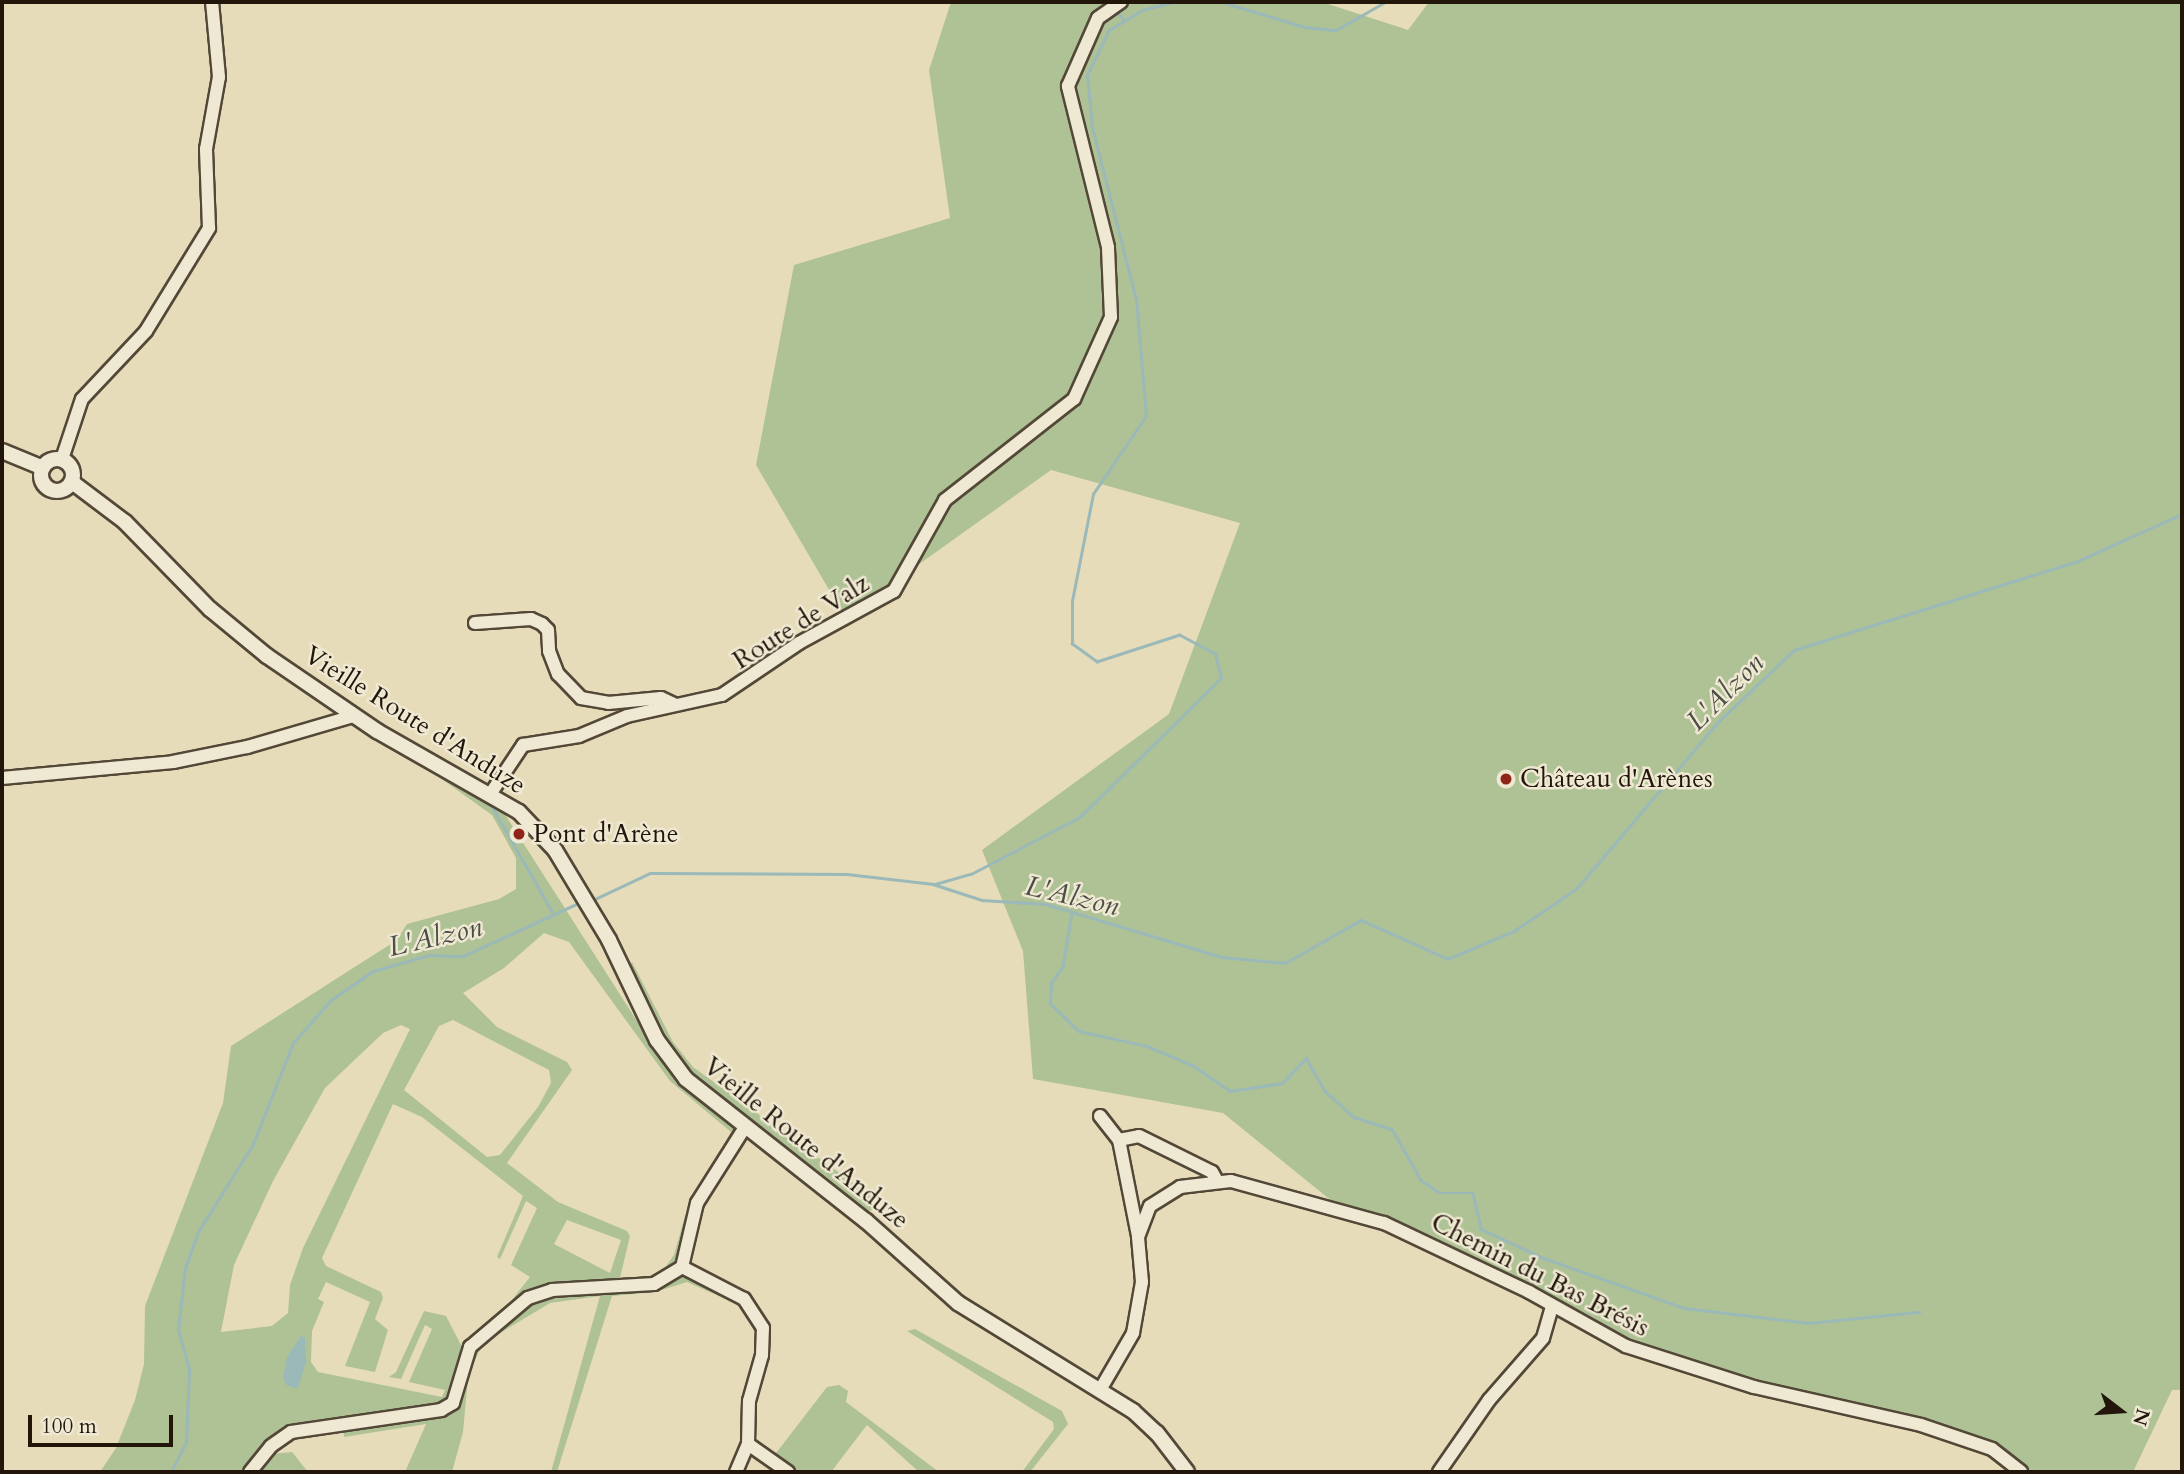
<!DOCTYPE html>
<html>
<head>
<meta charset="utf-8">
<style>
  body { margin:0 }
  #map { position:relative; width:2184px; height:1474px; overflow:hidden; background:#e7dcba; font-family:Cardo,serif }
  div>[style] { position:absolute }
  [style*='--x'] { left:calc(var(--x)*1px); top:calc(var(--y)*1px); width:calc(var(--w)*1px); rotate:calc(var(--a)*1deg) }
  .green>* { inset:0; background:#afc295 }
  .water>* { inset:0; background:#9ab9b8 }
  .stream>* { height:2.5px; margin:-1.25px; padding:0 1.25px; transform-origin:1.25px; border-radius:1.25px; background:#9ab9b8 }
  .roads { filter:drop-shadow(2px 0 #534837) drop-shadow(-2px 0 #534837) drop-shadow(0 2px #534837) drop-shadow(0 -2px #534837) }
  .minor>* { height:12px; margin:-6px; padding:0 6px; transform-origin:6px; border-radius:6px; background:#efe8d2 }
  .tertiary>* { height:14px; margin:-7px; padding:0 7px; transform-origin:7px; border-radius:7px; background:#efe8d2 }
  .tertiary>.ring { margin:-7px; padding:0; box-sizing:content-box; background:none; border:14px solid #efe8d2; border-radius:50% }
  .dots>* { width:19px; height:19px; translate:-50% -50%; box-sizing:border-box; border:4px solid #efe8d2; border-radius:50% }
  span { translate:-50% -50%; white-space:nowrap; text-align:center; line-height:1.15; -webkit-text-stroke:5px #efe8d2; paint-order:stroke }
  .street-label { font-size:26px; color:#22160b }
  .poi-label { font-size:26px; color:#22160b }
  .left { translate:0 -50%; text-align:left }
  .water-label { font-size:28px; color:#4c4f48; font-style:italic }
  .frame { position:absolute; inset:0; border:4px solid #22160b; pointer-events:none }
  .north { position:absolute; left:2086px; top:1376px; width:70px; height:70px; -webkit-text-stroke:5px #efe8d2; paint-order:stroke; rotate:107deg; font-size:19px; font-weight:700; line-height:28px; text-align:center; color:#22160b }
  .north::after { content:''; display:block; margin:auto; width:24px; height:32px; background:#22160b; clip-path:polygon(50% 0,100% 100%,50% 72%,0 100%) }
  .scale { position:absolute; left:28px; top:1415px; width:145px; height:32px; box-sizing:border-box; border:4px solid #22160b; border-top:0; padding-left:9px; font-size:21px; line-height:24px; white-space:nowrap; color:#22160b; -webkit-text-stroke:5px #efe8d2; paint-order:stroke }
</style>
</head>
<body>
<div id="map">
  <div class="green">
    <i style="clip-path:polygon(951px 2px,1322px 2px,1408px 30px,1429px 2px,2182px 2px,2182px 1390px,2172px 1390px,2133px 1472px,2030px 1472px,2000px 1449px,1626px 1341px,1338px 1206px,1223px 1113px,1033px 1079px,1023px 951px,982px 850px,1169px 714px,1240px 523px,1051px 470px,845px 617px,756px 465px,794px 265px,950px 218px,929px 70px)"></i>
    <i style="clip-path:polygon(evenodd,440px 773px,497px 802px,651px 1043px,742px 1131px,710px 1182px,682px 1266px,739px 1297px,737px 1304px,687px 1282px,655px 1292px,612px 1296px,557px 1472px,551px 1472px,600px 1296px,550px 1303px,482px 1344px,468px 1377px,463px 1432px,452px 1472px,405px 1472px,426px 1424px,344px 1437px,343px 1417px,282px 1430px,269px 1438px,244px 1472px,100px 1472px,116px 1448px,135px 1400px,144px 1364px,145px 1306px,223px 1103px,231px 1046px,397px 940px,407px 924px,499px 899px,516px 889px,516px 858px,492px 815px,436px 775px,440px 773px,544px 933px,569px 942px,670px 1081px,731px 1132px,685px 1216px,674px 1255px,660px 1275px,620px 1278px,630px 1236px,627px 1231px,558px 1202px,507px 1163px,572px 1070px,567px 1062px,497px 1027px,463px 993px,504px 968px,544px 933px,440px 773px,453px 1020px,549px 1070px,551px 1083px,538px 1107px,500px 1155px,487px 1157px,404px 1090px,439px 1026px,453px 1020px,440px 773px,401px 1025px,410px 1029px,303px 1248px,290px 1285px,288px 1313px,272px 1326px,221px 1332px,234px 1265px,273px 1181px,325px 1088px,383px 1033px,401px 1025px,440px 773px,393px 1104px,422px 1117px,523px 1196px,497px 1257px,500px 1259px,526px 1201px,537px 1208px,511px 1265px,530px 1277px,496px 1320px,461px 1345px,446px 1316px,424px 1311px,396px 1372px,389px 1377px,401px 1379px,425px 1325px,432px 1329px,409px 1382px,445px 1390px,442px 1397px,318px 1372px,311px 1362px,312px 1331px,324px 1302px,318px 1299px,326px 1282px,370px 1302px,345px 1366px,375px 1372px,388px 1330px,375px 1319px,383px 1298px,381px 1292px,326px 1266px,322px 1258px,393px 1104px,440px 773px,567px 1220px,621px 1240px,610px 1273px,554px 1244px,567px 1220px)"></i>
    <i style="clip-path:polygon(632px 962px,673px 1042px,693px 1067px,877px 1200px,876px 1209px,865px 1212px,693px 1078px,646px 1007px,630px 965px)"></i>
    <i style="clip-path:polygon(915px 1329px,1062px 1411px,1068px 1424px,1030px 1472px,1022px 1472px,1054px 1429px,1053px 1422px,907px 1331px)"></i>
    <i style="clip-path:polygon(839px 1385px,848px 1391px,846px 1402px,939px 1472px,919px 1472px,867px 1425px,831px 1472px,797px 1472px,773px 1457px,827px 1387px)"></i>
    <i style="clip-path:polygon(292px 1452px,308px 1472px,256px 1472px,271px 1454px)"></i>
  </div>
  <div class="water">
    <i style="clip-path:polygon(301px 1336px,305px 1338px,306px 1361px,298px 1389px,286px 1385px,283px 1377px,287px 1357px)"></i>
  </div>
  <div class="stream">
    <i style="--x:1222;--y:2;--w:87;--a:16.8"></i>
    <i style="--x:1305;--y:27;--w:31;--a:6"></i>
    <i style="--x:1336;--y:30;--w:56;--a:-29.7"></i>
    <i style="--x:1117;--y:12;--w:11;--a:49"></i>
    <i style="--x:489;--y:801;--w:127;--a:60.2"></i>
    <i style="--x:935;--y:884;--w:37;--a:-16"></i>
    <i style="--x:971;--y:874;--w:123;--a:-27.6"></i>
    <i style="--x:1080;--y:817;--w:198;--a:-44.6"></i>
    <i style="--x:1221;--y:678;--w:25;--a:-104"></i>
    <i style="--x:1215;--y:654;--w:40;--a:-152"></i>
    <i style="--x:1180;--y:635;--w:87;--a:162"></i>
    <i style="--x:1097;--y:662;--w:31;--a:-144"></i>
    <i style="--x:1072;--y:644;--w:43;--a:-90"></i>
    <i style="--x:1072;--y:601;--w:109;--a:-78.9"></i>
    <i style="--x:1093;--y:494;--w:94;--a:-55.8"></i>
    <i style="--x:1146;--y:416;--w:116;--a:-94.9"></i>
    <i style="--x:1136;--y:300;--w:179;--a:-104.3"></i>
    <i style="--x:1092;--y:127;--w:52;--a:-95.5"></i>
    <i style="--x:1087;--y:75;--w:50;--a:-63.9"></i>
    <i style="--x:1109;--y:30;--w:39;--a:-31"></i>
    <i style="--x:1142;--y:10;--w:32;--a:-14"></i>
    <i style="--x:593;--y:900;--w:63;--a:-25.3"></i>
    <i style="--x:650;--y:873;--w:197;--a:0.3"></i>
    <i style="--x:847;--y:874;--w:87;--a:6.6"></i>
    <i style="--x:933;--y:884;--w:52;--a:18.1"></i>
    <i style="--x:982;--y:900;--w:64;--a:3.6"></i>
    <i style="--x:1046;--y:904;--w:183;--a:16.8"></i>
    <i style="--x:1221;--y:957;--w:64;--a:5.4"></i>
    <i style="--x:1285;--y:963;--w:87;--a:-29.5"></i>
    <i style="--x:1361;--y:920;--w:95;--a:24.1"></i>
    <i style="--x:1448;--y:959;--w:72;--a:-23"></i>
    <i style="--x:1514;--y:931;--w:75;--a:-34.1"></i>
    <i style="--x:1576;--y:889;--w:221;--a:-49.6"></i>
    <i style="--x:1719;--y:721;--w:103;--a:-43.4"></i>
    <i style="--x:1794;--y:650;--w:298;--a:-17.4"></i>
    <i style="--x:2078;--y:561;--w:114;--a:-24.3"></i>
    <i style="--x:1072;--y:913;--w:55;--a:99.5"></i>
    <i style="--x:1063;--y:967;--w:19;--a:126"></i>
    <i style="--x:1052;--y:982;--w:21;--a:95"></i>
    <i style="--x:1050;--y:1003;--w:40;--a:44"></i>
    <i style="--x:1079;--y:1031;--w:70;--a:12.4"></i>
    <i style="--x:1147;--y:1046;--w:51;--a:23.1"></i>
    <i style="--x:1194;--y:1066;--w:44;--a:34.8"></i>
    <i style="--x:1230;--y:1091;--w:53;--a:-8.7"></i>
    <i style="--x:1282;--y:1083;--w:35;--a:-46"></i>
    <i style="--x:1306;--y:1058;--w:39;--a:60"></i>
    <i style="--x:1326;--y:1092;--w:38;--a:42"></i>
    <i style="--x:1354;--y:1117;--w:40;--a:18"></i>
    <i style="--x:1392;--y:1129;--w:59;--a:60.4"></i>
    <i style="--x:1421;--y:1180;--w:23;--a:34"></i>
    <i style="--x:1440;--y:1193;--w:33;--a:0"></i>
    <i style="--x:1473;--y:1193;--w:37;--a:77"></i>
    <i style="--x:1481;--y:1229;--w:66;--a:25"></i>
    <i style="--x:1541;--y:1257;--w:152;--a:19.6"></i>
    <i style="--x:1684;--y:1308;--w:125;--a:6.9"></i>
    <i style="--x:1808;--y:1323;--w:112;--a:-5.7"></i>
    <i style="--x:171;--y:1472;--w:34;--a:-63"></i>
    <i style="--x:186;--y:1442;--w:73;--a:-87.6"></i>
    <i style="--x:189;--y:1369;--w:41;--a:-105.8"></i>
    <i style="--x:178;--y:1330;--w:62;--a:-83.6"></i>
    <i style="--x:185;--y:1268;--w:38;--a:-70"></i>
    <i style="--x:198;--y:1232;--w:104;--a:-58"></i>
    <i style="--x:253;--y:1144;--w:109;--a:-68.4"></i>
    <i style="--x:293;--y:1043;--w:57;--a:-48.5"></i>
    <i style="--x:331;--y:1000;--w:51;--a:-34.6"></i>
    <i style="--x:373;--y:971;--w:58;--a:-15.9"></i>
    <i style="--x:429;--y:955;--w:34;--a:2"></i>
    <i style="--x:463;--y:956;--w:128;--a:-24.6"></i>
  </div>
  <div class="roads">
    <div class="minor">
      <i style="--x:62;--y:459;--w:63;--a:-71.6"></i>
      <i style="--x:82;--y:399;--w:93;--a:-46.7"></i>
      <i style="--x:146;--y:331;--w:121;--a:-58.5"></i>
      <i style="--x:209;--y:228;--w:79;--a:-92.2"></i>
      <i style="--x:206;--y:149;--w:73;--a:-79.8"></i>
      <i style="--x:219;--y:77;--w:75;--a:-95.3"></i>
      <i style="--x:475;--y:623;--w:56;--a:-4.1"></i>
      <i style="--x:531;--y:619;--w:12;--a:24"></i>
      <i style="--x:542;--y:624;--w:8;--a:45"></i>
      <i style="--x:548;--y:630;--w:21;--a:87"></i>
      <i style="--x:549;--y:651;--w:25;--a:69"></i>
      <i style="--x:558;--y:674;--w:33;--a:46"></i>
      <i style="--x:581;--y:698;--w:27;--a:10"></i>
      <i style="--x:608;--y:703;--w:53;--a:-5.4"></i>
      <i style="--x:661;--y:698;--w:14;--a:25"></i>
      <i style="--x:2;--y:778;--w:172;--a:-5.3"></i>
      <i style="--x:173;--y:762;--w:76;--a:-11.5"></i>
      <i style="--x:247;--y:747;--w:111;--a:-16.2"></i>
      <i style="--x:491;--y:793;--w:58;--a:-56.3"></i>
      <i style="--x:523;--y:745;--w:57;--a:-9.1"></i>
      <i style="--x:579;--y:736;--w:52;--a:-22.6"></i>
      <i style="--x:627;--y:716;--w:97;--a:-12.5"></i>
      <i style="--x:722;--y:695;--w:93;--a:-34"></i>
      <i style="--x:799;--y:643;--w:108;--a:-28.7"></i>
      <i style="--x:894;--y:591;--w:104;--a:-60.7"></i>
      <i style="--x:945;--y:500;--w:164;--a:-38.1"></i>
      <i style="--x:1074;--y:399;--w:90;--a:-65.7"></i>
      <i style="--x:1111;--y:317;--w:70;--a:-92.5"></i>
      <i style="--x:1108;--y:247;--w:166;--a:-104"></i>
      <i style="--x:1068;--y:86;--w:74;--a:-66.2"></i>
      <i style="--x:1098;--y:18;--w:28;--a:-35"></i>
      <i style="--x:1100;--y:1116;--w:31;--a:52"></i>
      <i style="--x:1119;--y:1140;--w:98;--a:78.8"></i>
      <i style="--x:1119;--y:1140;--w:20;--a:-11"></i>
      <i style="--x:1139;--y:1136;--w:81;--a:26.3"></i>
      <i style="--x:1212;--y:1172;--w:10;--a:61"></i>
      <i style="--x:1100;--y:1390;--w:66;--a:-59.9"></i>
      <i style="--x:1133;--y:1333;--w:52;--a:-80"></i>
      <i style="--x:1142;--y:1282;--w:45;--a:-95.1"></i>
      <i style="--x:1138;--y:1237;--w:33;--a:-69"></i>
      <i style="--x:1150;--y:1206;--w:36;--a:-32"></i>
      <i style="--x:1180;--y:1187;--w:51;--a:-6.7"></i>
      <i style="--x:1231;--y:1181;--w:159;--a:15.4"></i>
      <i style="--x:1384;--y:1223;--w:161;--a:25.4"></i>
      <i style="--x:1529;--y:1292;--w:111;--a:29.1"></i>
      <i style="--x:1626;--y:1346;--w:134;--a:17.8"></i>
      <i style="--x:1754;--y:1387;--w:171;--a:12.8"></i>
      <i style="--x:1921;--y:1425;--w:75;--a:18.7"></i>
      <i style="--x:1992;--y:1449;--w:37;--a:38"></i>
      <i style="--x:748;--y:1444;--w:49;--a:35"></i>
      <i style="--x:250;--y:1472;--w:33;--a:-51"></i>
      <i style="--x:271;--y:1446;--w:24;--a:-35"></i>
      <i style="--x:291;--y:1432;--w:152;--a:-8.3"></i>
      <i style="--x:441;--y:1410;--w:14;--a:-30"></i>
      <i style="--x:453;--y:1403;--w:59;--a:-73.1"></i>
      <i style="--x:470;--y:1347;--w:76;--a:-40.2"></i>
      <i style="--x:528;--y:1298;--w:25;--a:-18"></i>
      <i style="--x:552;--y:1290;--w:102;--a:-3.4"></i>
      <i style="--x:654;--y:1284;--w:33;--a:-31"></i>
      <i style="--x:736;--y:1472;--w:30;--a:-67"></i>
      <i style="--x:748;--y:1444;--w:43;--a:-88.7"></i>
      <i style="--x:749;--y:1401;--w:48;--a:-74.2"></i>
      <i style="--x:762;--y:1355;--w:27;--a:-88"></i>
      <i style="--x:763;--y:1328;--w:35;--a:-123"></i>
      <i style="--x:744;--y:1299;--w:70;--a:-152.7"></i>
      <i style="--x:682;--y:1267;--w:66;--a:-76.8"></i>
      <i style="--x:697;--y:1203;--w:90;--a:-57.7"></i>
      <i style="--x:1439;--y:1472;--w:88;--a:-55.2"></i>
      <i style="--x:1489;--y:1400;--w:82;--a:-48.9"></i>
      <i style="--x:1543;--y:1338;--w:32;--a:-74"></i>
    </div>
    <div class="tertiary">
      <i style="--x:2;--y:451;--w:44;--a:22.5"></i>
      <i class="ring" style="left:41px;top:459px;width:18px;height:18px"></i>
      <i style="--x:72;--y:482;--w:66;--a:37"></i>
      <i style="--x:125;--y:522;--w:122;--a:45.7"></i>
      <i style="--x:210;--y:609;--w:74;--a:39.5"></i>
      <i style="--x:267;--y:656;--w:133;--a:34.3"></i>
      <i style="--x:377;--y:731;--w:163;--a:29.7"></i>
      <i style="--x:519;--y:812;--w:52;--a:46.5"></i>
      <i style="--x:555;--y:850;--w:105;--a:59"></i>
      <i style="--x:609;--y:940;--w:111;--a:64.4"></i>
      <i style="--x:657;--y:1040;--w:49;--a:53.4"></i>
      <i style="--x:686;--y:1079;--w:229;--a:38.3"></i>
      <i style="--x:866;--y:1221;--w:123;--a:41.7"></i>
      <i style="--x:958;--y:1303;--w:206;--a:31.7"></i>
      <i style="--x:1133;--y:1411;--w:33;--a:43"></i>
      <i style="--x:1157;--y:1433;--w:49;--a:52.4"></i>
    </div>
  </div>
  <div class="dots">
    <i style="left:1506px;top:779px;background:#8f2418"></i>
    <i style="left:519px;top:834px;background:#8f2418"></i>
  </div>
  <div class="street-label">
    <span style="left:801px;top:622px;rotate:-32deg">Route de Valz</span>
    <span style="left:415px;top:720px;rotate:32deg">Vieille Route d'Anduze</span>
    <span style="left:806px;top:1143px;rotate:39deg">Vieille Route d'Anduze</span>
    <span style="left:1540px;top:1275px;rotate:27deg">Chemin du Bas Brésis</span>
  </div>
  <div class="poi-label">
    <span class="left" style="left:1520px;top:779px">Château d'Arènes</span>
    <span class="left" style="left:533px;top:834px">Pont d'Arène</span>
  </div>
  <div class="water-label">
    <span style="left:1725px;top:692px;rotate:-45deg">L'Alzon</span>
    <span style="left:1072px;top:896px;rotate:13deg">L'Alzon</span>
    <span style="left:435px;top:937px;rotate:-13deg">L'Alzon</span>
  </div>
  <div class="frame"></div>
  <div class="north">N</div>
  <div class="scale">100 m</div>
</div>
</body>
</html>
